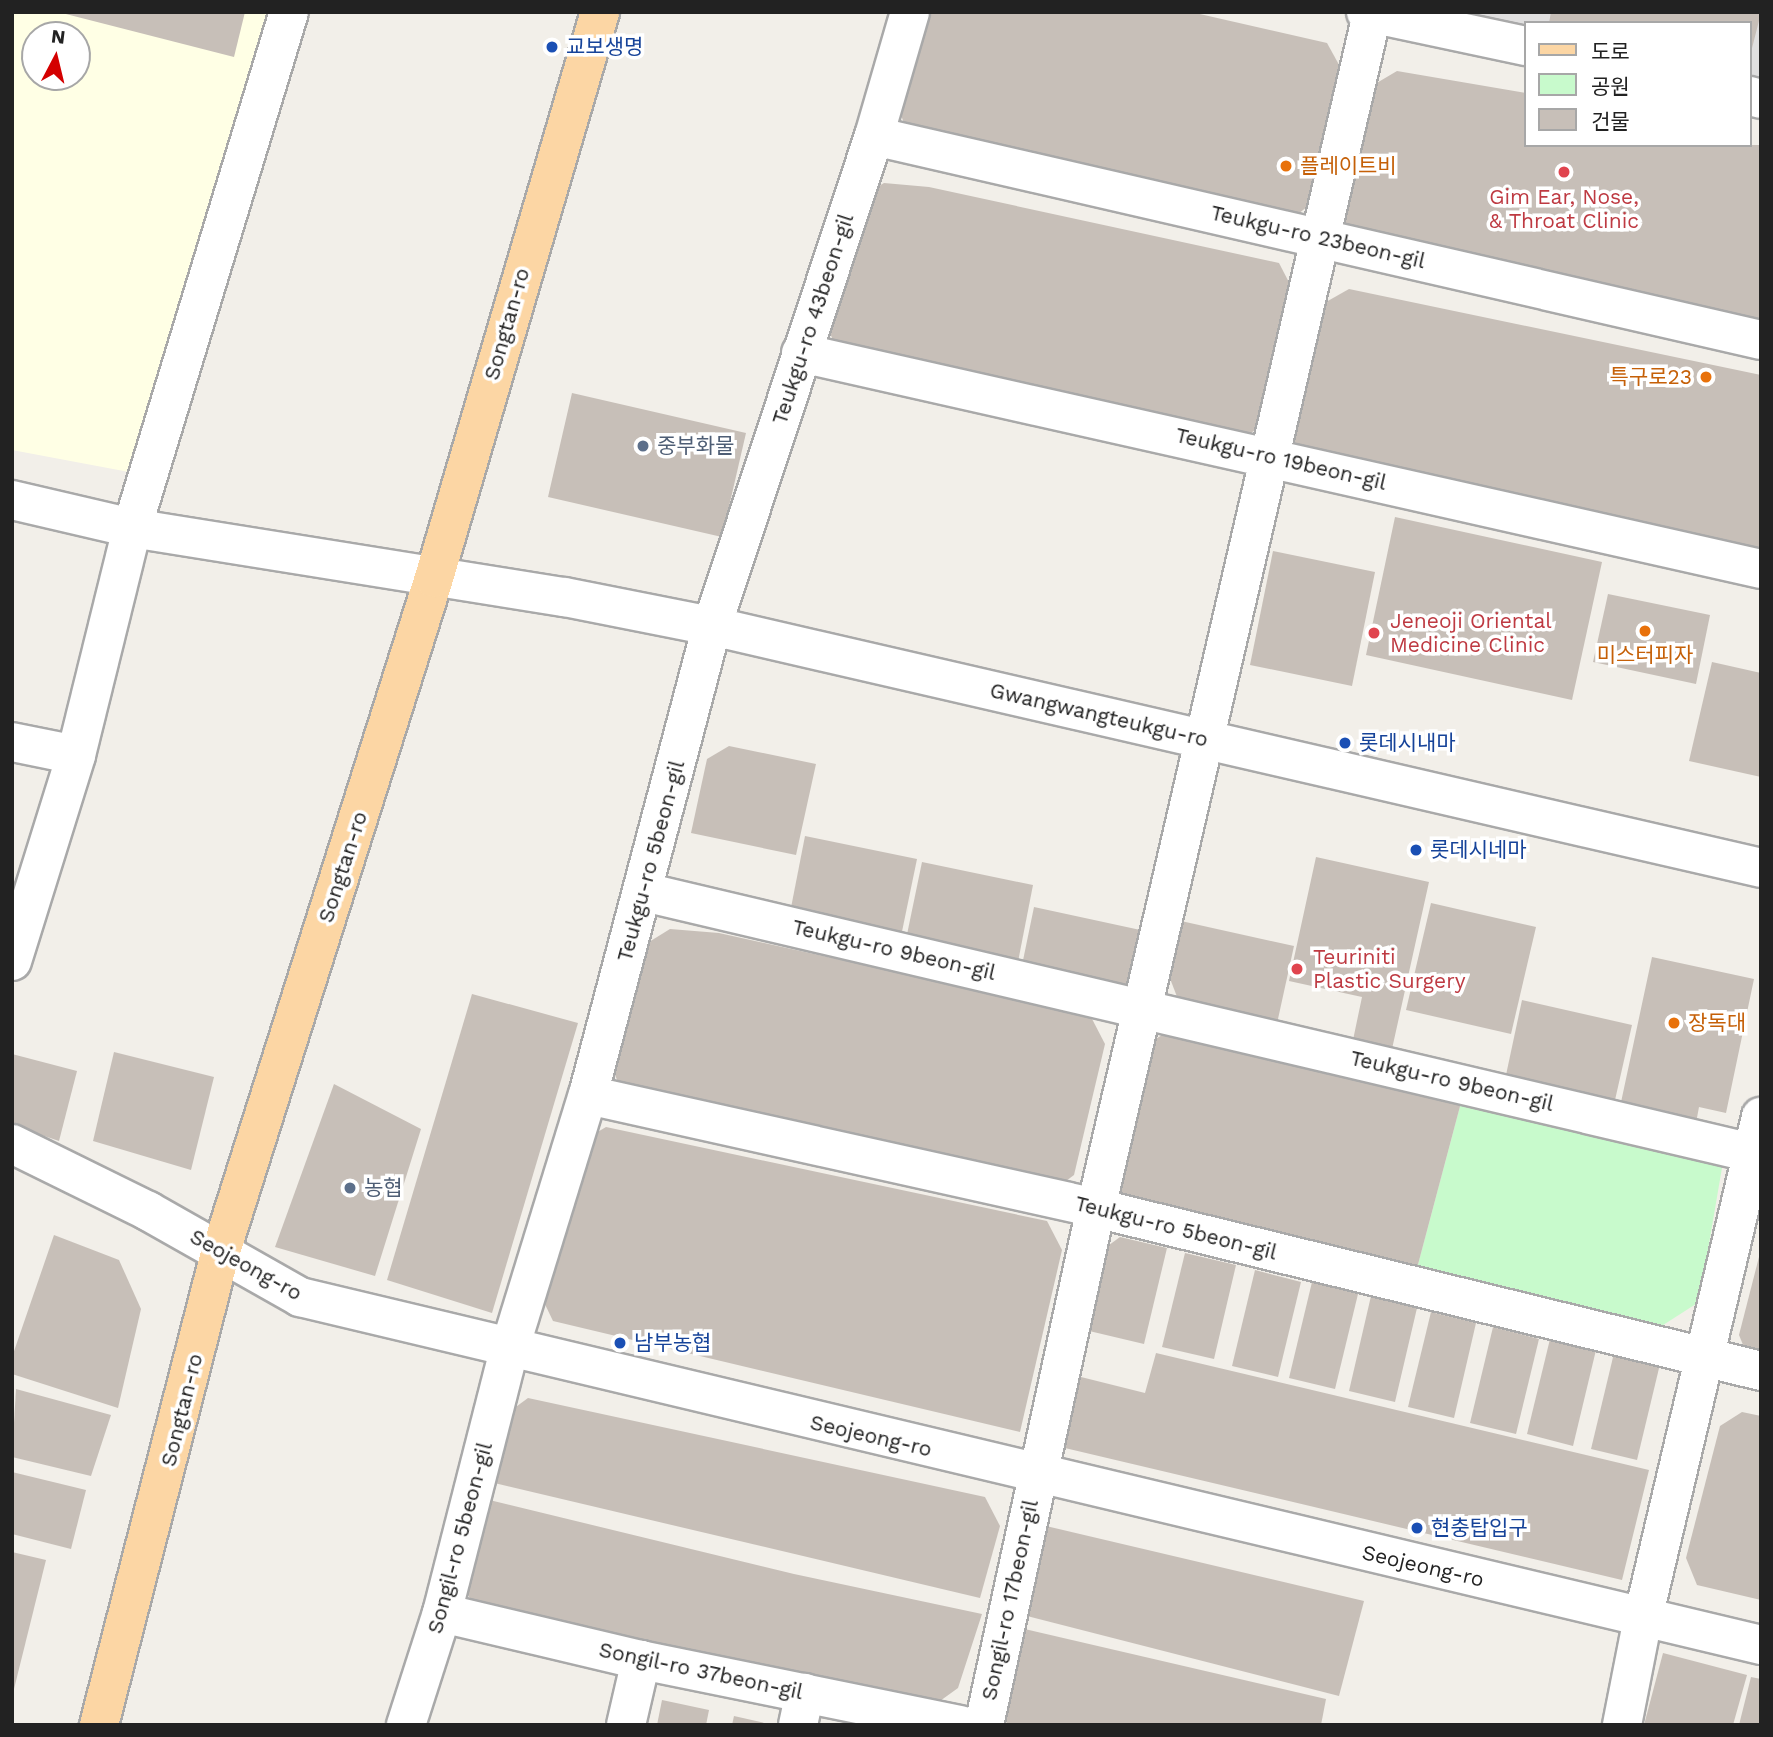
<!DOCTYPE html>
<html>
<head>
<meta charset="utf-8">
<style>
  body { margin:0 }
  #map { position:relative; width:1773px; height:1737px; overflow:hidden; background:#f2efe9; font-family:"Work Sans","Noto Sans KR",sans-serif }
  div>[style] { position:absolute }
  [style*='--x'] { left:calc(var(--x)*1px); top:calc(var(--y)*1px); width:calc(var(--w)*1px); rotate:calc(var(--a)*1deg) }
  .residential>* { inset:0; background:#e0dfdf }
  .education>* { inset:0; background:#ffffe5 }
  .park>* { inset:0; background:#c8facc }
  .building>* { inset:0; background:#c7bfb8 }
  .roads { filter:drop-shadow(2px 0 #a9a9a9) drop-shadow(-2px 0 #a9a9a9) drop-shadow(0 2px #a9a9a9) drop-shadow(0 -2px #a9a9a9) }
  .minor>* { height:38px; margin:-19px; padding:0 19px; transform-origin:19px; border-radius:19px; background:#fff }
  .major>* { height:38px; margin:-19px; padding:0 19px; transform-origin:19px; border-radius:19px; background:#fcd6a4 }
  .dots>* { width:19px; height:19px; translate:-50% -50%; box-sizing:border-box; border:4px solid #fff; border-radius:50% }
  span { translate:-50% -50%; white-space:nowrap; text-align:center; line-height:1.15; -webkit-text-stroke:7px #fff; paint-order:stroke }
  .transit-label { font-size:21px; color:#164399 }
  .left { translate:0 -50%; text-align:left }
  .food-label { font-size:21px; color:#c56008 }
  .right { translate:-100% -50%; text-align:right }
  .health-label { font-size:21px; color:#be3a42 }
  .street-label { font-size:21px; color:#222 }
  .service-label { font-size:21px; color:#4e5e75 }
  .frame { position:absolute; inset:0; border:14px solid #222; pointer-events:none }
  .legend { position:absolute; left:1524px; top:21px; width:228px; height:126px; box-sizing:border-box; background:#fff; border:2px solid #a7a7a7; margin:0; padding:9px 12px; list-style:none; font-size:21px; color:#222 }
  .legend li { display:flex; align-items:center; gap:14px; height:35px }
  .legend b { width:35px; border:2px solid #a7a7a7 }
  .north { position:absolute; left:21px; top:21px; width:70px; height:70px; box-sizing:border-box; background:#fff; border:2px solid #a7a7a7; border-radius:50%; rotate:7deg; font-size:19px; font-weight:700; line-height:28px; text-align:center; color:#222 }
  .north::after { content:''; display:block; margin:auto; width:24px; height:32px; background:#d40000; clip-path:polygon(50% 0,100% 100%,50% 72%,0 100%) }
</style>
</head>
<body>
<div id="map">
  <div class="residential">
    <i style="clip-path:polygon(1422px 12px,1761px 12px,1761px 91px,1750px 89px,1750px 23px,1526px 23px,1526px 37px)"></i>
  </div>
  <div class="education">
    <i style="clip-path:polygon(evenodd,12px 12px,277px 12px,145px 475px,12px 450px,12px 12px,35px 35px,77px 35px,77px 77px,35px 77px,35px 35px)"></i>
  </div>
  <div class="park">
    <i style="clip-path:polygon(1463px 1095px,1723px 1162px,1699px 1302px,1646px 1336px,1416px 1272px)"></i>
  </div>
  <div class="building">
    <i style="clip-path:polygon(58px 12px,245px 12px,234px 57px)"></i>
    <i style="clip-path:polygon(926px 12px,1191px 12px,1327px 43px,1343px 72px,1312px 203px,1284px 225px,911px 140px,900px 113px)"></i>
    <i style="clip-path:polygon(1551px 12px,1761px 12px,1761px 13px,1751px 52px,1750px 23px,1549px 23px)"></i>
    <i style="clip-path:polygon(1397px 71px,1526px 93px,1526px 145px,1761px 145px,1761px 334px,1353px 243px,1342px 217px,1375px 84px)"></i>
    <i style="clip-path:polygon(884px 183px,929px 187px,1279px 263px,1294px 292px,1263px 424px,1235px 445px,839px 355px,828px 328px,862px 196px)"></i>
    <i style="clip-path:polygon(1349px 289px,1761px 375px,1761px 564px,1303px 462px,1292px 435px,1326px 302px)"></i>
    <i style="clip-path:polygon(572px 393px,746px 433px,722px 537px,548px 497px)"></i>
    <i style="clip-path:polygon(1395px 517px,1602px 562px,1572px 700px,1366px 655px)"></i>
    <i style="clip-path:polygon(1273px 551px,1375px 572px,1352px 686px,1250px 665px)"></i>
    <i style="clip-path:polygon(1608px 594px,1710px 615px,1696px 684px,1593px 662px)"></i>
    <i style="clip-path:polygon(1712px 662px,1761px 673px,1761px 777px,1689px 761px)"></i>
    <i style="clip-path:polygon(729px 746px,816px 764px,796px 855px,691px 833px,707px 759px)"></i>
    <i style="clip-path:polygon(805px 836px,917px 859px,899px 946px,788px 923px)"></i>
    <i style="clip-path:polygon(1316px 857px,1429px 882px,1392px 1049px,1353px 1040px,1362px 997px,1289px 981px)"></i>
    <i style="clip-path:polygon(922px 862px,1033px 885px,1016px 972px,904px 949px)"></i>
    <i style="clip-path:polygon(1431px 903px,1536px 927px,1511px 1034px,1406px 1010px)"></i>
    <i style="clip-path:polygon(1034px 907px,1145px 931px,1131px 998px,1020px 975px)"></i>
    <i style="clip-path:polygon(1181px 921px,1294px 946px,1276px 1028px,1181px 1007px,1169px 976px)"></i>
    <i style="clip-path:polygon(670px 929px,719px 933px,1090px 1015px,1105px 1044px,1074px 1175px,1046px 1196px,626px 1101px,615px 1075px,649px 942px)"></i>
    <i style="clip-path:polygon(1652px 957px,1754px 979px,1726px 1113px,1699px 1107px,1696px 1123px,1620px 1107px)"></i>
    <i style="clip-path:polygon(472px 994px,578px 1023px,492px 1313px,387px 1280px)"></i>
    <i style="clip-path:polygon(1522px 1000px,1632px 1025px,1615px 1100px,1506px 1075px)"></i>
    <i style="clip-path:polygon(1169px 1031px,1463px 1095px,1416px 1272px,1124px 1203px,1113px 1177px,1147px 1044px)"></i>
    <i style="clip-path:polygon(114px 1052px,214px 1077px,191px 1170px,93px 1141px)"></i>
    <i style="clip-path:polygon(12px 1054px,77px 1071px,59px 1141px,12px 1125px)"></i>
    <i style="clip-path:polygon(334px 1084px,421px 1129px,375px 1276px,275px 1247px)"></i>
    <i style="clip-path:polygon(606px 1127px,1047px 1221px,1062px 1250px,1020px 1432px,553px 1321px,541px 1296px,584px 1140px)"></i>
    <i style="clip-path:polygon(54px 1235px,119px 1260px,141px 1309px,118px 1408px,12px 1374px,12px 1357px)"></i>
    <i style="clip-path:polygon(1120px 1237px,1167px 1248px,1144px 1344px,1085px 1330px,1105px 1248px)"></i>
    <i style="clip-path:polygon(1185px 1253px,1236px 1265px,1214px 1359px,1162px 1347px)"></i>
    <i style="clip-path:polygon(1760px 1253px,1761px 1253px,1761px 1365px,1750px 1362px,1739px 1335px)"></i>
    <i style="clip-path:polygon(1255px 1270px,1301px 1282px,1278px 1377px,1232px 1366px)"></i>
    <i style="clip-path:polygon(1312px 1282px,1358px 1294px,1335px 1389px,1289px 1378px)"></i>
    <i style="clip-path:polygon(1371px 1296px,1417px 1308px,1395px 1402px,1349px 1391px)"></i>
    <i style="clip-path:polygon(1431px 1312px,1476px 1323px,1454px 1418px,1408px 1407px)"></i>
    <i style="clip-path:polygon(1493px 1327px,1539px 1339px,1516px 1434px,1470px 1423px)"></i>
    <i style="clip-path:polygon(1550px 1339px,1596px 1350px,1573px 1446px,1527px 1434px)"></i>
    <i style="clip-path:polygon(1156px 1353px,1649px 1470px,1622px 1580px,1048px 1444px,1065px 1373px,1145px 1393px)"></i>
    <i style="clip-path:polygon(1614px 1353px,1660px 1364px,1637px 1460px,1591px 1449px)"></i>
    <i style="clip-path:polygon(16px 1389px,111px 1415px,91px 1476px,12px 1457px)"></i>
    <i style="clip-path:polygon(528px 1398px,985px 1497px,1000px 1526px,980px 1598px,486px 1481px,509px 1412px)"></i>
    <i style="clip-path:polygon(1742px 1412px,1761px 1416px,1761px 1600px,1697px 1585px,1686px 1558px,1720px 1426px)"></i>
    <i style="clip-path:polygon(12px 1472px,86px 1490px,71px 1549px,12px 1534px)"></i>
    <i style="clip-path:polygon(477px 1497px,794px 1574px,982px 1614px,958px 1688px,940px 1701px,648px 1644px,472px 1602px,456px 1574px)"></i>
    <i style="clip-path:polygon(1046px 1526px,1364px 1601px,1339px 1696px,1027px 1616px)"></i>
    <i style="clip-path:polygon(12px 1552px,46px 1560px,13px 1693px,12px 1693px)"></i>
    <i style="clip-path:polygon(1007px 1625px,1326px 1699px,1321px 1725px,1007px 1724px,993px 1689px)"></i>
    <i style="clip-path:polygon(1663px 1653px,1747px 1675px,1733px 1725px,1644px 1725px)"></i>
    <i style="clip-path:polygon(1751px 1677px,1761px 1679px,1761px 1725px,1739px 1725px)"></i>
    <i style="clip-path:polygon(662px 1700px,709px 1710px,706px 1725px,657px 1725px)"></i>
    <i style="clip-path:polygon(734px 1716px,769px 1724px,769px 1725px,732px 1725px)"></i>
  </div>
  <div class="roads">
    <div class="minor">
      <i style="--x:1366;--y:12;--w:164;--a:12"></i>
      <i style="--x:1750;--y:96;--w:11;--a:15"></i>
      <i style="--x:874;--y:136;--w:910;--a:12.95"></i>
      <i style="--x:801;--y:353;--w:984;--a:12.68"></i>
      <i style="--x:12;--y:500;--w:123;--a:13.1"></i>
      <i style="--x:132;--y:528;--w:438;--a:9.1"></i>
      <i style="--x:565;--y:597;--w:150;--a:11.2"></i>
      <i style="--x:712;--y:626;--w:1077;--a:12.99"></i>
      <i style="--x:12;--y:742;--w:65;--a:11.5"></i>
      <i style="--x:644;--y:892;--w:1148;--a:13.25"></i>
      <i style="--x:12;--y:961;--w:216;--a:-72.7"></i>
      <i style="--x:76;--y:755;--w:234;--a:-76.1"></i>
      <i style="--x:132;--y:528;--w:539;--a:-73.08"></i>
      <i style="--x:588;--y:1095;--w:520;--a:12.54"></i>
      <i style="--x:1096;--y:1208;--w:685;--a:13.77"></i>
      <i style="--x:12;--y:1144;--w:152;--a:26.2"></i>
      <i style="--x:148;--y:1211;--w:175;--a:29.5"></i>
      <i style="--x:300;--y:1297;--w:1502;--a:13.4"></i>
      <i style="--x:442;--y:1613;--w:204;--a:13.3"></i>
      <i style="--x:641;--y:1660;--w:326;--a:11.5"></i>
      <i style="--x:406;--y:1725;--w:118;--a:-72.2"></i>
      <i style="--x:442;--y:1613;--w:270;--a:-75.7"></i>
      <i style="--x:509;--y:1351;--w:268;--a:-72.9"></i>
      <i style="--x:588;--y:1095;--w:485;--a:-75.2"></i>
      <i style="--x:712;--y:626;--w:516;--a:-71.71"></i>
      <i style="--x:874;--y:136;--w:129;--a:-73.8"></i>
      <i style="--x:626;--y:1725;--w:67;--a:-77"></i>
      <i style="--x:798;--y:1725;--w:33;--a:-78"></i>
      <i style="--x:984;--y:1725;--w:529;--a:-77.78"></i>
      <i style="--x:1096;--y:1208;--w:1225;--a:-76.98"></i>
      <i style="--x:1622;--y:1725;--w:109;--a:-78.9"></i>
      <i style="--x:1643;--y:1618;--w:515;--a:-76.75"></i>
    </div>
    <div class="major">
      <i style="--x:99;--y:1725;--w:489;--a:-75.6"></i>
      <i style="--x:221;--y:1251;--w:706;--a:-72.44"></i>
      <i style="--x:434;--y:578;--w:590;--a:-73.65"></i>
    </div>
  </div>
  <div class="dots">
    <i style="left:552px;top:47px;background:#1a4fb4"></i>
    <i style="left:1286px;top:166px;background:#e8710a"></i>
    <i style="left:1564px;top:172px;background:#e0444e"></i>
    <i style="left:1706px;top:377px;background:#e8710a"></i>
    <i style="left:643px;top:446px;background:#5c6f8a"></i>
    <i style="left:1645px;top:631px;background:#e8710a"></i>
    <i style="left:1374px;top:633px;background:#e0444e"></i>
    <i style="left:1345px;top:743px;background:#1a4fb4"></i>
    <i style="left:1416px;top:850px;background:#1a4fb4"></i>
    <i style="left:1297px;top:969px;background:#e0444e"></i>
    <i style="left:1674px;top:1023px;background:#e8710a"></i>
    <i style="left:350px;top:1188px;background:#5c6f8a"></i>
    <i style="left:620px;top:1343px;background:#1a4fb4"></i>
    <i style="left:1417px;top:1528px;background:#1a4fb4"></i>
  </div>
  <div class="transit-label">
    <span class="left" style="left:566px;top:47px">교보생명</span>
    <span class="left" style="left:1359px;top:743px">롯데시내마</span>
    <span class="left" style="left:1430px;top:850px">롯데시네마</span>
    <span class="left" style="left:634px;top:1343px">남부농협</span>
    <span class="left" style="left:1431px;top:1528px">현충탑입구</span>
  </div>
  <div class="food-label">
    <span class="left" style="left:1300px;top:166px">플레이트비</span>
    <span class="right" style="left:1692px;top:377px">특구로23</span>
    <span style="left:1645px;top:655px">미스터피자</span>
    <span class="left" style="left:1688px;top:1023px">장독대</span>
  </div>
  <div class="health-label">
    <span style="left:1564px;top:209px">Gim Ear, Nose,<br>&amp; Throat Clinic</span>
    <span class="left" style="left:1390px;top:633px">Jeneoji Oriental<br>Medicine Clinic</span>
    <span class="left" style="left:1313px;top:969px">Teuriniti<br>Plastic Surgery</span>
  </div>
  <div class="street-label">
    <span style="left:1318px;top:237px;rotate:13deg">Teukgu-ro 23beon-gil</span>
    <span style="left:813px;top:319px;rotate:-72deg">Teukgu-ro 43beon-gil</span>
    <span style="left:507px;top:324px;rotate:-74deg">Songtan-ro</span>
    <span style="left:1281px;top:459px;rotate:13deg">Teukgu-ro 19beon-gil</span>
    <span style="left:1099px;top:715px;rotate:13deg">Gwangwangteukgu-ro</span>
    <span style="left:651px;top:861px;rotate:-75deg">Teukgu-ro 5beon-gil</span>
    <span style="left:343px;top:867px;rotate:-72deg">Songtan-ro</span>
    <span style="left:894px;top:950px;rotate:13deg">Teukgu-ro 9beon-gil</span>
    <span style="left:1452px;top:1081px;rotate:13deg">Teukgu-ro 9beon-gil</span>
    <span style="left:1176px;top:1228px;rotate:14deg">Teukgu-ro 5beon-gil</span>
    <span style="left:246px;top:1265px;rotate:29deg">Seojeong-ro</span>
    <span style="left:182px;top:1410px;rotate:-76deg">Songtan-ro</span>
    <span style="left:871px;top:1436px;rotate:13deg">Seojeong-ro</span>
    <span style="left:460px;top:1538px;rotate:-75deg">Songil-ro 5beon-gil</span>
    <span style="left:1423px;top:1566px;rotate:13deg">Seojeong-ro</span>
    <span style="left:1010px;top:1600px;rotate:-78deg">Songil-ro 17beon-gil</span>
    <span style="left:701px;top:1671px;rotate:12deg">Songil-ro 37beon-gil</span>
  </div>
  <div class="service-label">
    <span class="left" style="left:657px;top:446px">중부화물</span>
    <span class="left" style="left:364px;top:1188px">농협</span>
  </div>
  <div class="frame"></div>
  <ul class="legend">
  <li><b style="height:9px;background:#fcd6a4"></b>도로</li>
  <li><b style="height:19px;background:#c8facc"></b>공원</li>
  <li><b style="height:19px;background:#c7bfb8"></b>건물</li>
  </ul>
  <div class="north">N</div>
</div>
</body>
</html>
